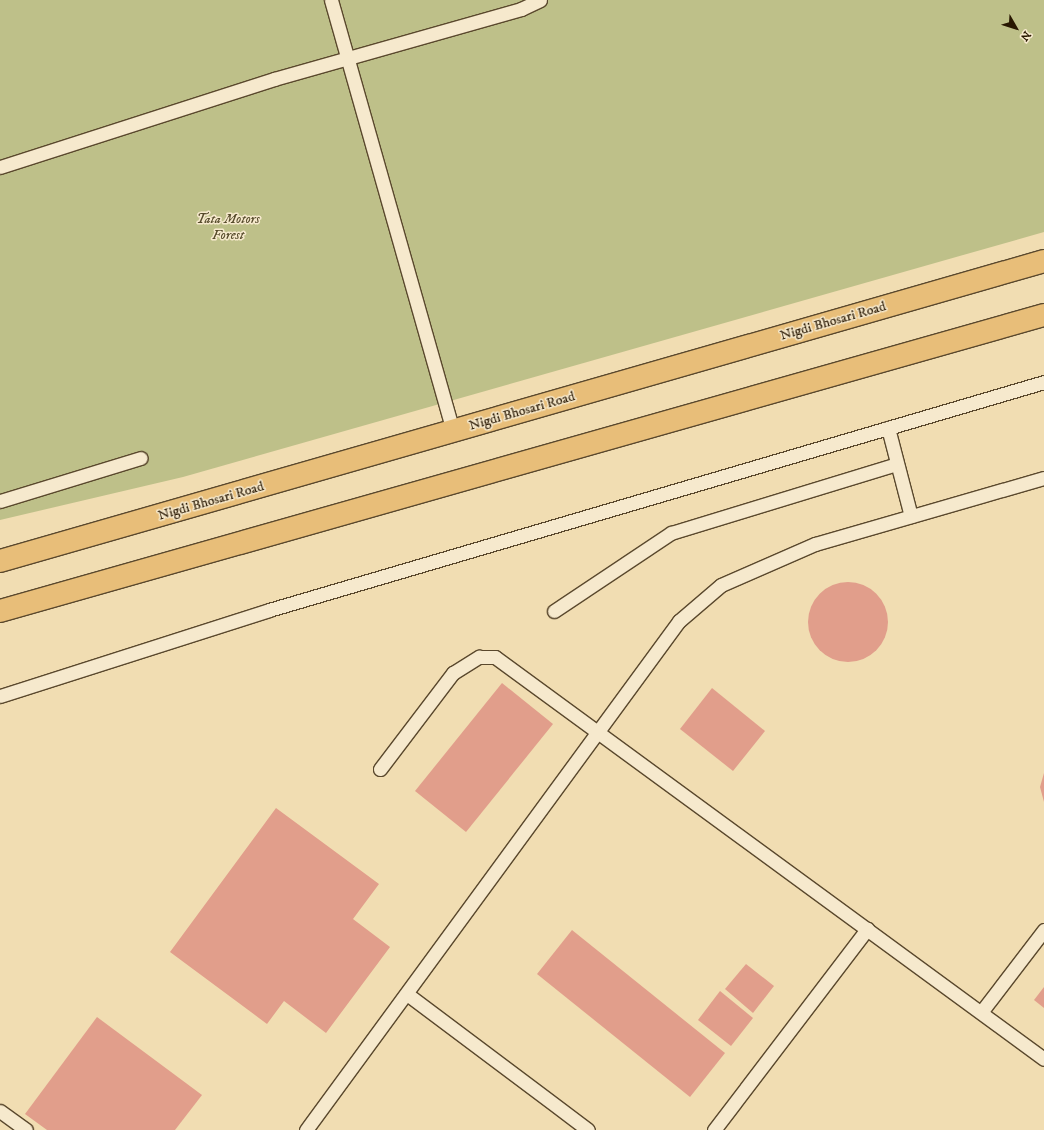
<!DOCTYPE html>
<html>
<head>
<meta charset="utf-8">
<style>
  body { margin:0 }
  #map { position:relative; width:1044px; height:1130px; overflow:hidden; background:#f1ddb2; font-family:"IM FELL DW Pica",serif }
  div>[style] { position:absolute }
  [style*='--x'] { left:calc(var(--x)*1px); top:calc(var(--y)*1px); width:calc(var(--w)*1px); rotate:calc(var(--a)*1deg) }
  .green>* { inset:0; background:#bec089 }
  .building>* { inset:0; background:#e19e8b }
  .round { border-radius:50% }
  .roads { filter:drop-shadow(1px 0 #5a482d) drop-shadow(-1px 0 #5a482d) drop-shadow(0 1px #5a482d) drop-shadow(0 -1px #5a482d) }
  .service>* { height:13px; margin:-6.5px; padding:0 6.5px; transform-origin:6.5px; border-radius:6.5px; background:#f6e9cd }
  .primary>* { height:22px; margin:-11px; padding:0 11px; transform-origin:11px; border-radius:11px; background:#e8be79 }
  span { translate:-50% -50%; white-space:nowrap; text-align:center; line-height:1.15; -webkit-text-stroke:3px #f6e9cd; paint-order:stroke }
  .park-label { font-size:14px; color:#554a2a; font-style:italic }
  .street-label { font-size:14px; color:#281701 }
  .north { position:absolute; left:996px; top:8px; width:40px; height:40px; -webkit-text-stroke:3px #f6e9cd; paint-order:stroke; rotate:129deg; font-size:11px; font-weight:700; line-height:16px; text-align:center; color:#281701 }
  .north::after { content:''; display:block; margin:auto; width:14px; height:18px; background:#281701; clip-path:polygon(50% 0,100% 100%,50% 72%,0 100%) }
</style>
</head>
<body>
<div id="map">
  <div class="green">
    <i style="clip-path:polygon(0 0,1044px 0,1044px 232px,183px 477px,0 520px)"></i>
  </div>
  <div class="building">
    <i class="round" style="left:808px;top:582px;width:80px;height:80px"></i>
    <i style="clip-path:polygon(502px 683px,553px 724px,466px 832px,415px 791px)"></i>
    <i style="clip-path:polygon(712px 688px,765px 731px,733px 771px,680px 729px)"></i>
    <i style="clip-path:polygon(1044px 773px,1044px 802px,1040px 787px)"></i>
    <i style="clip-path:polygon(276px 808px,379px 884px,353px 919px,390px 947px,326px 1033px,284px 1001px,267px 1024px,170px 952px)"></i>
    <i style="clip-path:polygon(572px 930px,725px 1053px,690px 1097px,537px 974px)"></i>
    <i style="clip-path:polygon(746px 964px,774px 986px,753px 1013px,725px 989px)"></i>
    <i style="clip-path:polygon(1044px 987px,1044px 1008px,1034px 1000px)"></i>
    <i style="clip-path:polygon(720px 991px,753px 1018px,731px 1046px,698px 1020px)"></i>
    <i style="clip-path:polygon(97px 1017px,202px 1095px,175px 1130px,47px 1130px,25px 1114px)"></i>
  </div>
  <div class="roads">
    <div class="service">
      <i style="--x:331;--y:0;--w:448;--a:74.2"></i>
      <i style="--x:0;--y:167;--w:288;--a:-17.8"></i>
      <i style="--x:274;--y:79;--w:257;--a:-15.8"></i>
      <i style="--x:521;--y:9;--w:21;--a:-25"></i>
      <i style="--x:888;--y:428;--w:91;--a:75.4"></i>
      <i style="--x:0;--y:501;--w:147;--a:-17"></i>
      <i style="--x:554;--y:611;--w:141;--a:-33.7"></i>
      <i style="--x:671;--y:533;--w:236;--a:-17"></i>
      <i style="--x:0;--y:696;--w:282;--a:-17.7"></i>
      <i style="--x:269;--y:610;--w:808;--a:-16.39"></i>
      <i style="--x:380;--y:769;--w:121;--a:-52.8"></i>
      <i style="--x:453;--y:673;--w:31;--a:-32"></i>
      <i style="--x:479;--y:657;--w:16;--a:0"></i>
      <i style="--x:495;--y:657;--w:680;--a:36.21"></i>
      <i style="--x:407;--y:994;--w:226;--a:36.9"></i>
      <i style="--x:982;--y:1011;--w:102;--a:-52.6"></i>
      <i style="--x:0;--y:1111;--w:32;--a:36"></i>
      <i style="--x:306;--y:1130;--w:631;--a:-53.77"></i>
      <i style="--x:679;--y:621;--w:55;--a:-40.6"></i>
      <i style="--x:721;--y:585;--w:103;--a:-23.6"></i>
      <i style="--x:815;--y:544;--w:238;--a:-16.1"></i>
      <i style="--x:714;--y:1130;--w:253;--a:-52.7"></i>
    </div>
    <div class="primary">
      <i style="--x:0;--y:561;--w:1086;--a:-16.03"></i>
      <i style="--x:0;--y:611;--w:1085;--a:-15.83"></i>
    </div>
  </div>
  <div class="park-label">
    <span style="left:228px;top:227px">Tata Motors<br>Forest</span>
  </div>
  <div class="street-label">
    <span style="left:833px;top:321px;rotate:-16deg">Nigdi Bhosari Road</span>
    <span style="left:522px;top:411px;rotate:-16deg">Nigdi Bhosari Road</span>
    <span style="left:211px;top:501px;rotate:-16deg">Nigdi Bhosari Road</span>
  </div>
  <div class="north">N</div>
</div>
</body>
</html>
